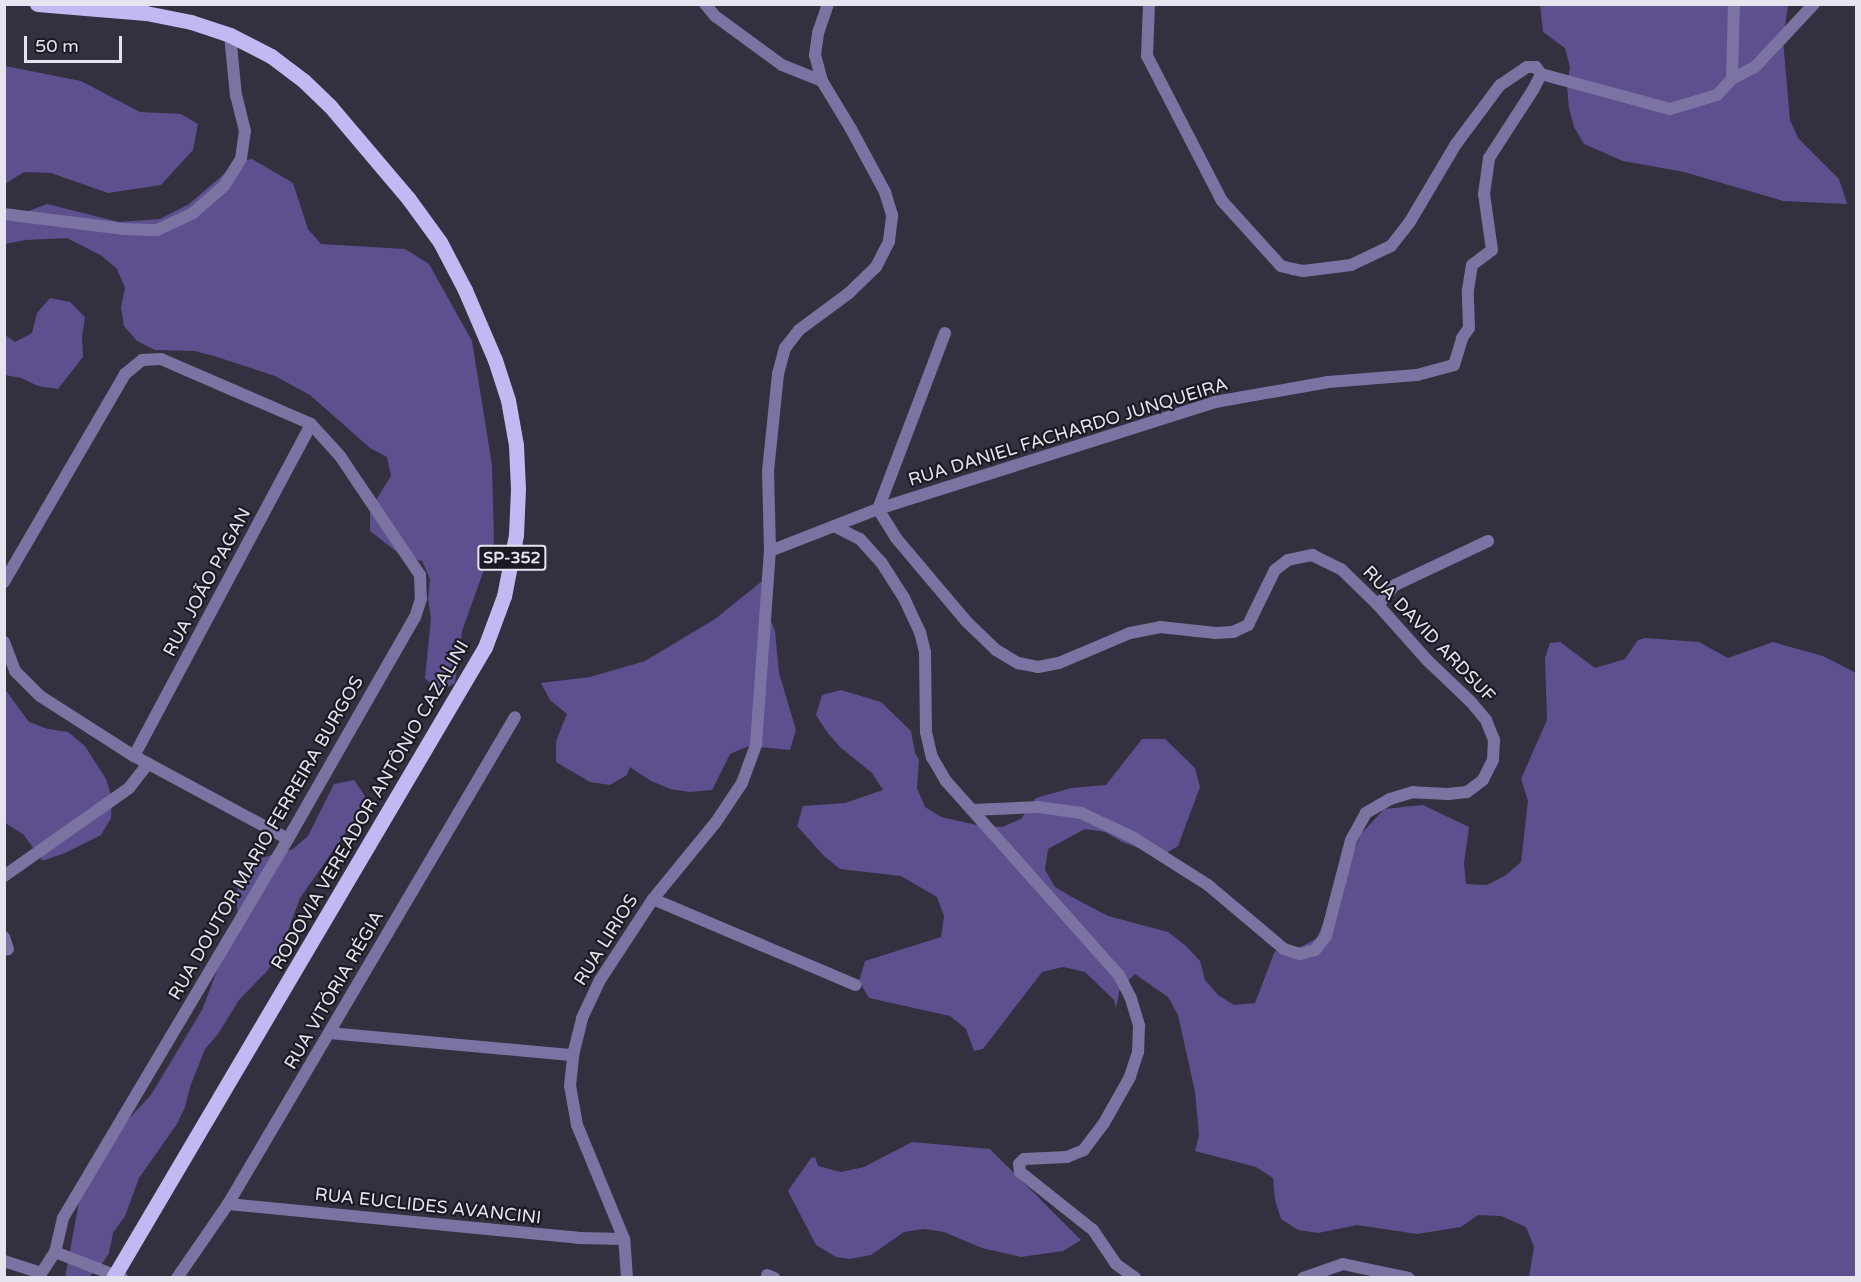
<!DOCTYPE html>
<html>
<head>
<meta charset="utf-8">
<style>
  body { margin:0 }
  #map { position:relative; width:1861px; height:1282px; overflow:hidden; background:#333040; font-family:"Varela Round",sans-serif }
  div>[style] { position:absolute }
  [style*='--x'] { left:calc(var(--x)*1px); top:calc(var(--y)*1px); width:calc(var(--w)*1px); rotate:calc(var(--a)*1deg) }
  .forest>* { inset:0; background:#5e4f8f }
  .minor>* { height:12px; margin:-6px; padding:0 6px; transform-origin:6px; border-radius:6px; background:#7c73a2 }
  .primary>* { height:15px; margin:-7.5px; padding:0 7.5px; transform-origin:7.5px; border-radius:7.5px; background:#c4b8f3 }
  span { translate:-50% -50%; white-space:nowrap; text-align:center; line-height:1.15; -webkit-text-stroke:4.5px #1b1921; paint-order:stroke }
  .shield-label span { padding:2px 4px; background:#1b1921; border:2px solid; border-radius:4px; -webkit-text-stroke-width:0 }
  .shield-label { font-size:16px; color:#e6e4ef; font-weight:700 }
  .street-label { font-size:18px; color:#e6e4ef }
  .frame { position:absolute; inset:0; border:6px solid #e6e4ef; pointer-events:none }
  .scale { position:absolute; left:24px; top:36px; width:98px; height:27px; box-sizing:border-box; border:3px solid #e6e4ef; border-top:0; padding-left:8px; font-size:18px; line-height:21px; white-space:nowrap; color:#e6e4ef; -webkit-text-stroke:4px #1b1921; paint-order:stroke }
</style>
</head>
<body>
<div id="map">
  <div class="forest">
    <i style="clip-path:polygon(1540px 5px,1788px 5px,1783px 40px,1790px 120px,1798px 138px,1839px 179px,1847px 204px,1783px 201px,1684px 172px,1623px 161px,1584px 144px,1574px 127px,1569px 108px,1567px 87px,1570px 67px,1565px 48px,1543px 32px)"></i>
    <i style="clip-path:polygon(5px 66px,81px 81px,140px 112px,181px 114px,198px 124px,193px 150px,161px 185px,108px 193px,51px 173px,24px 172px,5px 184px)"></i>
    <i style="clip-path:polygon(252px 159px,293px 183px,308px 229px,321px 244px,405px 249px,429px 264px,472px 341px,492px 465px,494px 542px,462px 631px,455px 683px,439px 692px,425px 678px,431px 618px,428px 599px,430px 579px,422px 561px,402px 556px,370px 531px,370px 510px,391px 476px,387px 457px,370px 448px,310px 395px,275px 376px,214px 356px,195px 351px,155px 350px,137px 341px,124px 326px,121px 307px,125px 288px,117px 269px,102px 256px,67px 238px,26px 240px,5px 244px,4px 210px,8px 219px,47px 204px,119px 222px,160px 219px,189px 204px,238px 162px)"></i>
    <i style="clip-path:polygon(50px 298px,70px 302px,85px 317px,82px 337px,83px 357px,58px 389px,38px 386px,21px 378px,5px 375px,5px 335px,15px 342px,32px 333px,37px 313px)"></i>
    <i style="clip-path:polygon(766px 578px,767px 611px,775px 631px,779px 673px,796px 730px,790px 750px,749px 746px,730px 754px,712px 790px,690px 792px,670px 789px,651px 781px,630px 767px,627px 775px,610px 785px,590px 782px,556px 762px,556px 741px,567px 714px,550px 700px,541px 683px,590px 677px,645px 661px,715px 619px)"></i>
    <i style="clip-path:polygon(1645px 638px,1699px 642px,1728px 658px,1773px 642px,1823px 656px,1856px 673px,1856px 1277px,1529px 1277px,1534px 1247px,1526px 1227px,1501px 1216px,1478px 1215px,1461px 1227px,1417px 1234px,1357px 1225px,1318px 1233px,1298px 1230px,1281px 1219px,1275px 1200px,1273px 1178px,1256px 1167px,1195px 1151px,1199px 1135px,1195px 1092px,1178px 1015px,1168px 997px,1135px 974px,1120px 988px,1116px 1008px,1114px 1000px,1085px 972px,1063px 967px,1042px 972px,983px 1049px,974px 1051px,966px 1029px,950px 1016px,869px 998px,859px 981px,865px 961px,941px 937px,944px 916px,937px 897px,901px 876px,840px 869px,824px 856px,797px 826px,803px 806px,845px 803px,883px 790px,872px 773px,840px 747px,827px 732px,816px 715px,822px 695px,841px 690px,881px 702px,911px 731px,915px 753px,919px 760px,917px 788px,925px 807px,941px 817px,981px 826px,1002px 827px,1021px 819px,1036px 798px,1071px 788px,1106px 785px,1142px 739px,1165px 739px,1195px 768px,1200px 787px,1178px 846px,1161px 856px,1122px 842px,1105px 832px,1085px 829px,1048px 849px,1045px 870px,1055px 887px,1072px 897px,1108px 916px,1168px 932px,1186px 946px,1200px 961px,1205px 980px,1218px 995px,1234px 1005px,1255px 1003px,1275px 951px,1290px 953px,1317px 938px,1361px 834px,1384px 809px,1423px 805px,1469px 827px,1464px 863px,1466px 884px,1487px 885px,1506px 875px,1521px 862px,1528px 801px,1521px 779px,1547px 720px,1545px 658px,1550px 643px,1560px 642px,1595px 668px,1625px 659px,1638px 640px)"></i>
    <i style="clip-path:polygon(5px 689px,29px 722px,48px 729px,68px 732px,85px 746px,106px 779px,112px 798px,111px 818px,101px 835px,65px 853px,45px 860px,42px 860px,23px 834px,5px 823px)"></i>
    <i style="clip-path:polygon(354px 780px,365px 796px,358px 815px,300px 898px,279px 955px,267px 971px,239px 1000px,218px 1034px,205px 1049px,190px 1087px,185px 1107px,177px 1124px,139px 1178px,125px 1216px,113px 1233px,109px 1253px,98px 1270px,88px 1277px,65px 1278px,81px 1191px,110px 1139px,151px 1095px,202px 1010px,238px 916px,236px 895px,241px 875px,254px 860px,293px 849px,308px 836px,334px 784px)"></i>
    <i style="clip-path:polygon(912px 1142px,990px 1149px,1081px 1240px,1063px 1251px,1021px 1257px,982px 1248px,944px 1232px,924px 1229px,904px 1232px,871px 1255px,850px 1259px,836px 1257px,816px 1245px,788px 1191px,811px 1158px,815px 1157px,818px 1166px,841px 1172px,864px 1167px)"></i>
  </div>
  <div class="minor">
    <i style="--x:705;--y:4;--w:16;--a:50"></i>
    <i style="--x:715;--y:16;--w:83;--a:36.2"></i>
    <i style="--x:782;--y:65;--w:43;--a:21.8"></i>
    <i style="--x:1541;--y:74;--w:134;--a:15.2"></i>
    <i style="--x:1670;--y:109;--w:49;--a:-16.6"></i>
    <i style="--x:1717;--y:95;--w:22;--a:-47"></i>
    <i style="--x:1732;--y:79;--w:75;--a:-88.5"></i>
    <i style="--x:1732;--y:79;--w:26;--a:-28"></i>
    <i style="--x:1755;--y:67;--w:86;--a:-46.9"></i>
    <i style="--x:4;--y:214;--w:121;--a:7.1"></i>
    <i style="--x:124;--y:229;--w:33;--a:2"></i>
    <i style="--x:157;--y:230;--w:40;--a:-25"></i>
    <i style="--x:193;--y:213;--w:41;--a:-41.1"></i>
    <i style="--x:224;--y:186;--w:32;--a:-58"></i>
    <i style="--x:241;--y:159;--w:28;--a:-82"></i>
    <i style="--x:245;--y:131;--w:36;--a:-104"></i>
    <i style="--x:236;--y:96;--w:61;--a:-95.6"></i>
    <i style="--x:945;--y:333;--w:188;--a:110.8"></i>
    <i style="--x:878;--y:509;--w:34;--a:58"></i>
    <i style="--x:896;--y:538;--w:110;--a:49.8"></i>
    <i style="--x:967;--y:622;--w:40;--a:44"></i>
    <i style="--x:996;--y:650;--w:26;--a:31"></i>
    <i style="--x:1018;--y:663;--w:20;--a:11"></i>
    <i style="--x:1038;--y:667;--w:21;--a:-11"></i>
    <i style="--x:1059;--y:663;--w:77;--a:-22.9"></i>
    <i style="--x:1130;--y:633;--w:31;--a:-11"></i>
    <i style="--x:1160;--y:627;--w:56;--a:6.1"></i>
    <i style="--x:1216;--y:633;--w:17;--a:-3"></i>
    <i style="--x:1233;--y:632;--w:17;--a:-25"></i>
    <i style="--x:1248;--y:625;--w:61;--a:-63.9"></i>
    <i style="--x:1275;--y:570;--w:16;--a:-38"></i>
    <i style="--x:1288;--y:560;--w:25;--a:-12"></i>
    <i style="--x:1312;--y:555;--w:32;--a:26"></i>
    <i style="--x:1341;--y:569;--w:52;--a:44.2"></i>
    <i style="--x:1378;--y:605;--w:74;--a:48.3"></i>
    <i style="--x:1427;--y:660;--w:61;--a:43.7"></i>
    <i style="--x:1471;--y:702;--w:23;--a:50"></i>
    <i style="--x:1486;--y:720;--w:22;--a:68"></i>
    <i style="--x:1494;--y:740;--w:20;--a:93"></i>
    <i style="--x:1493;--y:760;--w:22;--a:117"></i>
    <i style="--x:1483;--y:780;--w:20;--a:143"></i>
    <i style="--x:1467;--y:792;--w:19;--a:174"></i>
    <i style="--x:1448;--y:794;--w:35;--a:-177"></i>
    <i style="--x:1413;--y:792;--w:24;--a:163"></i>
    <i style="--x:1390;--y:799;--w:28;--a:150"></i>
    <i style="--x:1366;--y:813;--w:31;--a:119"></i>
    <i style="--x:1351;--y:840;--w:99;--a:104.6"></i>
    <i style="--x:1326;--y:936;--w:18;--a:128"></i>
    <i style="--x:1315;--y:950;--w:16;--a:165"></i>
    <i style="--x:1300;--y:954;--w:17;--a:-163"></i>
    <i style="--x:1284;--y:949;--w:99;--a:-139.9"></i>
    <i style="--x:1208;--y:885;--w:88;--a:-147.6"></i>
    <i style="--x:1134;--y:838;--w:59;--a:-154.7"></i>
    <i style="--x:1081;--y:813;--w:42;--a:-171.9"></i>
    <i style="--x:1039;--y:807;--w:67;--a:177.4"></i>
    <i style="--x:834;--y:526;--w:29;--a:27"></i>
    <i style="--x:860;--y:539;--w:31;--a:48"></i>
    <i style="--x:881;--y:562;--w:43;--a:57.4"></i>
    <i style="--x:904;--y:598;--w:38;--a:65"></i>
    <i style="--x:920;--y:632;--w:21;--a:76"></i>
    <i style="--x:925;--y:652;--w:80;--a:89.3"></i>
    <i style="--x:926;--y:732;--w:26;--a:77"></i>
    <i style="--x:932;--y:757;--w:28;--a:60"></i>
    <i style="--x:946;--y:781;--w:260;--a:48.3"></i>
    <i style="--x:1119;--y:975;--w:27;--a:63"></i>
    <i style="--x:1131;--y:999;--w:28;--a:73"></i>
    <i style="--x:1139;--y:1026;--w:26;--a:92"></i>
    <i style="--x:1138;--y:1052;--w:26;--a:108"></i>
    <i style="--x:1130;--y:1077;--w:53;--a:119.5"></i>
    <i style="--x:1104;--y:1123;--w:34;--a:127"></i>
    <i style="--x:1084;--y:1150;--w:18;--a:158"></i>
    <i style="--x:1067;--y:1157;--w:43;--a:177.3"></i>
    <i style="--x:1024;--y:1159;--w:7;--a:135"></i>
    <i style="--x:1019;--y:1164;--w:8;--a:83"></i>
    <i style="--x:1020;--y:1172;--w:93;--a:38.5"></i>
    <i style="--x:1093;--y:1230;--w:41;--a:55.9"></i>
    <i style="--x:1116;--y:1264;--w:24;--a:36"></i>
    <i style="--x:770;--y:551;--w:116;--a:-21.3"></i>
    <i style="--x:878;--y:509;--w:354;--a:-17.6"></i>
    <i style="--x:1215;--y:402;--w:115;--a:-10"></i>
    <i style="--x:1328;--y:382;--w:89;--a:-4.5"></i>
    <i style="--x:1417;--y:375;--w:38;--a:-15"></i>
    <i style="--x:1454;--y:365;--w:28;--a:-73"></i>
    <i style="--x:1462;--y:338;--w:12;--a:-55"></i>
    <i style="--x:1469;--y:328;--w:38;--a:-92"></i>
    <i style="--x:1468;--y:290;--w:25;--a:-81"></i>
    <i style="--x:1472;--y:265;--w:25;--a:-37"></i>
    <i style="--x:1492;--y:250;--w:57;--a:-98.1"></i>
    <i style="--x:1484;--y:194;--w:36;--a:-82"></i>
    <i style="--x:1489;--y:158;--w:81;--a:-57.1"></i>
    <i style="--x:1533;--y:90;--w:18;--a:-63"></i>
    <i style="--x:1541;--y:74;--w:9;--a:-126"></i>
    <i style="--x:1536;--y:67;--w:9;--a:180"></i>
    <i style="--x:1527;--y:67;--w:32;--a:146"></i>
    <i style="--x:1500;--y:85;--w:74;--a:126.7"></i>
    <i style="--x:1456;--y:144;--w:92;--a:120.7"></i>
    <i style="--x:1409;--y:223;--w:29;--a:128"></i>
    <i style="--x:1391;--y:246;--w:44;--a:154.6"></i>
    <i style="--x:1351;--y:265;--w:48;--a:172.9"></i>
    <i style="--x:1303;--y:271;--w:10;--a:-169"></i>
    <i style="--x:1293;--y:269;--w:12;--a:-166"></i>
    <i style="--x:1281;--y:266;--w:88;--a:-132.2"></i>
    <i style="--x:1222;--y:201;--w:163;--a:-117.3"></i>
    <i style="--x:1147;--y:56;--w:52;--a:-87.8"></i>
    <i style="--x:4;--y:582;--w:241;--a:-59.8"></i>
    <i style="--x:125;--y:374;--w:22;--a:-39"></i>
    <i style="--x:142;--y:360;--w:19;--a:-3"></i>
    <i style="--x:161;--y:359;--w:163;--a:23.4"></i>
    <i style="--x:311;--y:424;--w:43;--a:47.8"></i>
    <i style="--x:340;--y:456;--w:143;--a:56.1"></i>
    <i style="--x:420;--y:575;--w:24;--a:88"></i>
    <i style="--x:421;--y:599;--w:19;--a:108"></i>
    <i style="--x:415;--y:617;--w:256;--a:119.8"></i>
    <i style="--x:288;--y:839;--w:441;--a:120.7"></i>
    <i style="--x:63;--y:1218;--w:35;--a:103"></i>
    <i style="--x:55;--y:1252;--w:31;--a:123"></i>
    <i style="--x:1378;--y:605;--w:26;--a:-50"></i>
    <i style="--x:1395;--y:585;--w:103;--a:-25.3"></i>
    <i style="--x:4;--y:642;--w:31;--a:69"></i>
    <i style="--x:15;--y:671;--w:35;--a:45"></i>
    <i style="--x:40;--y:696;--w:112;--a:32.6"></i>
    <i style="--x:134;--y:756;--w:175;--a:28.3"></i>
    <i style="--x:134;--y:756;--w:376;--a:-61.9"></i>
    <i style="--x:4;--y:876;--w:153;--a:-35.1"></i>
    <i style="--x:129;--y:788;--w:31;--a:-52"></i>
    <i style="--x:653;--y:899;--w:220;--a:23"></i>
    <i style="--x:4;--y:937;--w:13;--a:72"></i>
    <i style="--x:329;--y:1033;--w:245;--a:5.2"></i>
    <i style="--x:228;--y:1204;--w:352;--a:5.5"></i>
    <i style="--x:578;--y:1238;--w:46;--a:1.2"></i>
    <i style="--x:55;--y:1252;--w:72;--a:21.2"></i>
    <i style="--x:4;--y:1261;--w:39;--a:18"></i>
    <i style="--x:767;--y:1275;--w:8;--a:23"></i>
    <i style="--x:177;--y:1278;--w:90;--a:-55.4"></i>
    <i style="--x:228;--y:1204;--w:565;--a:-59.49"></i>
    <i style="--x:627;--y:1278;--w:39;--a:-94"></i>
    <i style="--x:624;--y:1239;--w:123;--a:-112.4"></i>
    <i style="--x:577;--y:1125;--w:40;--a:-100"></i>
    <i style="--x:570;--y:1086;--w:31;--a:-84"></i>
    <i style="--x:573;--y:1055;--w:38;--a:-76"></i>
    <i style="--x:582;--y:1018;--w:42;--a:-64.7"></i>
    <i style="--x:600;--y:980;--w:97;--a:-56.8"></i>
    <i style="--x:653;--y:899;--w:99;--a:-50.7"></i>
    <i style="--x:716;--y:822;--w:47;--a:-56.3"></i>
    <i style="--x:742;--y:783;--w:40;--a:-69.8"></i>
    <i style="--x:756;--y:745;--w:195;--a:-85.9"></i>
    <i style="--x:770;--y:551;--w:80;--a:-91.4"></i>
    <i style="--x:768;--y:471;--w:98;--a:-84.1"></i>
    <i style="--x:778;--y:374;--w:27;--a:-75"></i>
    <i style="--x:785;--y:348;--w:23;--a:-52"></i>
    <i style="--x:799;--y:330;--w:62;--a:-36.5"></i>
    <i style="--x:849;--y:293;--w:37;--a:-44"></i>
    <i style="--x:876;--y:267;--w:29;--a:-63"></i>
    <i style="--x:889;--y:241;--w:26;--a:-83"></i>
    <i style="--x:892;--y:215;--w:24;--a:-107"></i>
    <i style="--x:885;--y:192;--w:72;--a:-118.4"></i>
    <i style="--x:851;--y:129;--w:56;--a:-121.1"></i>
    <i style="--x:822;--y:81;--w:27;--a:-105"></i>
    <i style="--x:815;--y:55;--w:22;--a:-82"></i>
    <i style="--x:818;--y:33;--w:31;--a:-71"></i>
    <i style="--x:1303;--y:1278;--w:42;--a:-19.3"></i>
    <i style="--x:1343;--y:1264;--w:67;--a:12"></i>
  </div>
  <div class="primary">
    <i style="--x:37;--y:4;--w:109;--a:4.7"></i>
    <i style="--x:146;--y:13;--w:46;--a:11.3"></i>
    <i style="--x:191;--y:22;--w:41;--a:18.4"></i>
    <i style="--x:230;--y:35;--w:46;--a:27.1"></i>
    <i style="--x:271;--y:56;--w:41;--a:37.1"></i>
    <i style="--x:304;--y:81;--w:36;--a:44"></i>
    <i style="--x:330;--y:106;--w:121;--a:49.7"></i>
    <i style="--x:408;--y:198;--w:54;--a:54"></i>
    <i style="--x:440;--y:242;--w:54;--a:62.5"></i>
    <i style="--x:465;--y:290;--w:76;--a:66.8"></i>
    <i style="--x:495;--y:360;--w:42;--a:72"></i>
    <i style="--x:508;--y:400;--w:46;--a:79.9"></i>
    <i style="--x:516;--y:445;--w:44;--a:87.4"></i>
    <i style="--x:518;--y:489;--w:46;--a:92.5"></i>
    <i style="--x:516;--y:535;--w:62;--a:101.1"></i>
    <i style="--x:504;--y:596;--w:54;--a:110.4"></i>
    <i style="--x:485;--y:647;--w:732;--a:120.52"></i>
  </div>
  <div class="shield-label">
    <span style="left:512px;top:558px">SP-352</span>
  </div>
  <div class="street-label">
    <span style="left:1068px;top:432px;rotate:-17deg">RUA DANIEL FACHARDO JUNQUEIRA</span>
    <span style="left:207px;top:582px;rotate:-62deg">RUA JOÃO PAGAN</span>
    <span style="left:1429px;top:634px;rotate:46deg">RUA DAVID ARDSUF</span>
    <span style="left:370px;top:805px;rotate:-60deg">RODOVIA VEREADOR ANTÔNIO CAZALINI</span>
    <span style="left:266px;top:838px;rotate:-60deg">RUA DOUTOR MARIO FERREIRA BURGOS</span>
    <span style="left:606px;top:940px;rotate:-58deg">RUA LIRIOS</span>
    <span style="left:334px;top:990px;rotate:-60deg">RUA VITÓRIA RÉGIA</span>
    <span style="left:428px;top:1206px;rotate:6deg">RUA EUCLIDES AVANCINI</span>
  </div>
  <div class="frame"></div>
  <div class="scale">50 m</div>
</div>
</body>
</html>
